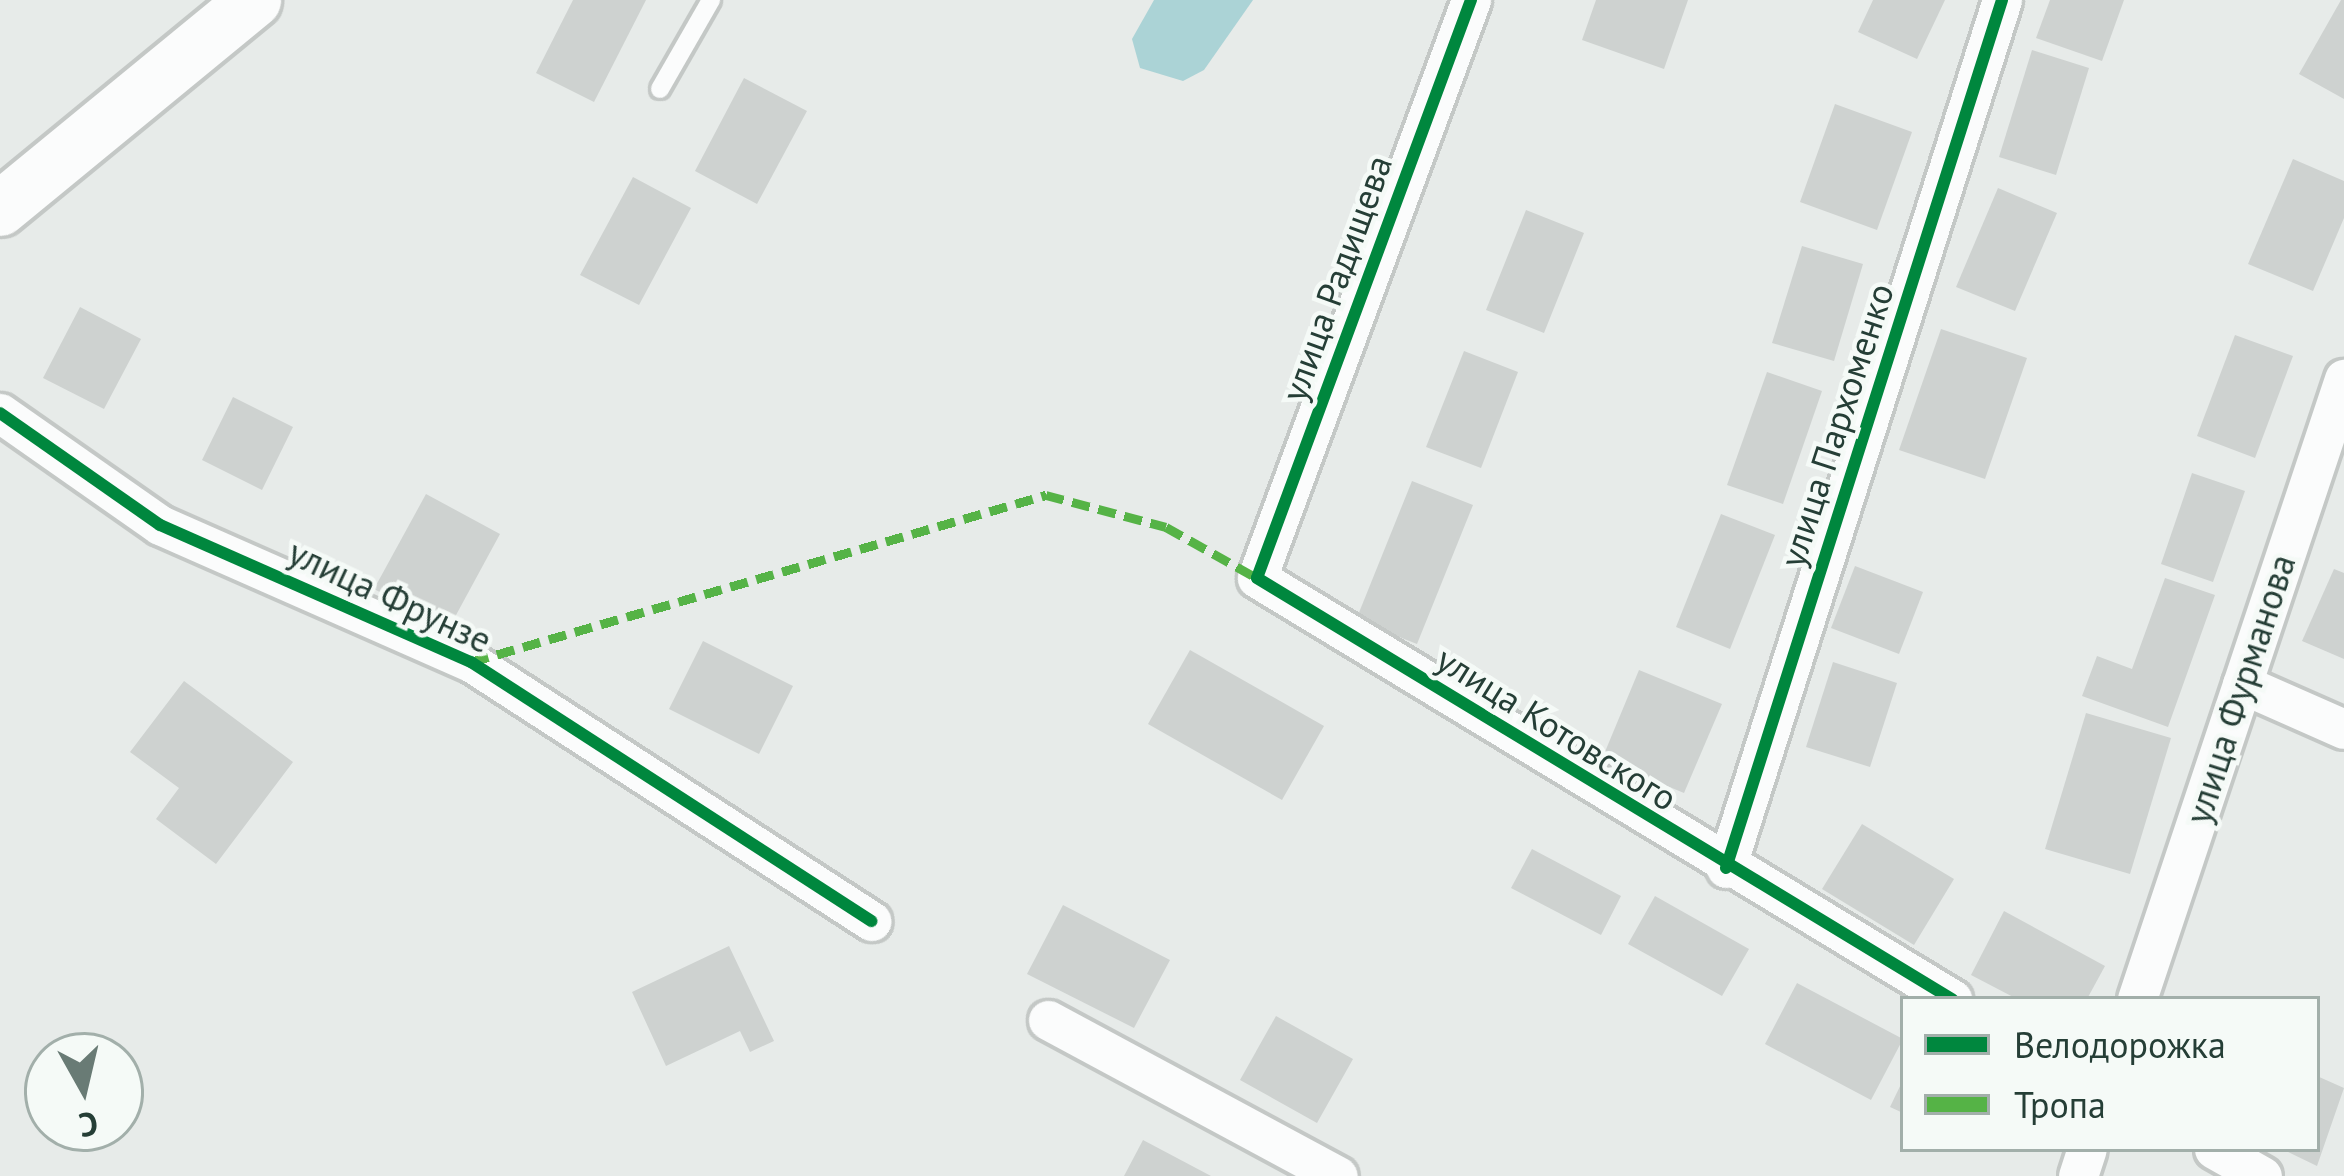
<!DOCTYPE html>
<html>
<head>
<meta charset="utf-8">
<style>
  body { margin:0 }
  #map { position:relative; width:2344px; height:1176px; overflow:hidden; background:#e7ebe9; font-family:"PT Sans",sans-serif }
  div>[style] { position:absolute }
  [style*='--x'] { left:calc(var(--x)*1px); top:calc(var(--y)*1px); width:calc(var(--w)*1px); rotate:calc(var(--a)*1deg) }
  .water>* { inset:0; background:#abd3d6 }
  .building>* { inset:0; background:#ced2d0 }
  .roads { filter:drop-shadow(3px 0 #c4c8c6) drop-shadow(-3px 0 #c4c8c6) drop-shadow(0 3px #c4c8c6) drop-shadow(0 -3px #c4c8c6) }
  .lane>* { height:18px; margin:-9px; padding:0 9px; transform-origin:9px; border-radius:9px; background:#fbfcfc }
  .street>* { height:39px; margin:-19.5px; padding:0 19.5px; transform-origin:19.5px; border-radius:19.5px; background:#fbfcfc }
  .secondary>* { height:54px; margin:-27px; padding:0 27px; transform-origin:27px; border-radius:27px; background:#fbfcfc }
  .quiet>* { height:9px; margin-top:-4.5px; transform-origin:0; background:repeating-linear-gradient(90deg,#55b346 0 18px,transparent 0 27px) }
  .cycleway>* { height:12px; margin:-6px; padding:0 6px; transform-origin:6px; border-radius:6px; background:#00873e }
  span { translate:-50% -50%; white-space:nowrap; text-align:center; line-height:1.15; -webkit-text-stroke:9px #f5faf7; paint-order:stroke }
  .street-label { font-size:36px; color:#253e36 }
  .legend { position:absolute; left:1900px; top:996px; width:420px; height:156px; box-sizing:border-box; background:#f5faf7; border:3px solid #a2afaa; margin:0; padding:15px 21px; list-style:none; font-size:36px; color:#253e36 }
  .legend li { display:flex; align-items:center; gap:24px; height:60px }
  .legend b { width:60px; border:3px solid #a2afaa }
  .north { position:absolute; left:24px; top:1032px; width:120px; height:120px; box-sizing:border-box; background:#f5faf7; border:3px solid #a2afaa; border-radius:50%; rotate:172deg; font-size:33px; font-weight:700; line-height:48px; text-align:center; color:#253e36 }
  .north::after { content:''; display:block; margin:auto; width:42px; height:54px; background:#697b75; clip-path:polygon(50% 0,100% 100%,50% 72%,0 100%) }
</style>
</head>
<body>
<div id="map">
  <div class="water">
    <i style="clip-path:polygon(1154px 0,1253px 0,1204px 70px,1183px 81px,1140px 68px,1132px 39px)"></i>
  </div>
  <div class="building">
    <i style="clip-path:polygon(573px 0,646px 0,594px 102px,536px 73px)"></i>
    <i style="clip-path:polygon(1596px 0,1688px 0,1664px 69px,1582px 40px)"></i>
    <i style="clip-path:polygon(1873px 0,1945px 0,1917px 59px,1858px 32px)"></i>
    <i style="clip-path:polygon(2050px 0,2124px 0,2102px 61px,2036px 38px)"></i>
    <i style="clip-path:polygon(2341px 0,2344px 0,2344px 99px,2299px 74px)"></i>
    <i style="clip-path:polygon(2032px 50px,2089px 68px,2056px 175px,1999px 157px)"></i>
    <i style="clip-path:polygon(744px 78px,807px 111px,757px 204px,695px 171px)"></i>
    <i style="clip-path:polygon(1835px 104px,1912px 132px,1877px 230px,1800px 202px)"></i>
    <i style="clip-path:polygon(2293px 159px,2344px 181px,2344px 218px,2313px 291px,2248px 264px)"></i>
    <i style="clip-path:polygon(633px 177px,691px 208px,639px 305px,580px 275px)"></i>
    <i style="clip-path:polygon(1998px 188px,2057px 213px,2015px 311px,1956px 287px)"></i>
    <i style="clip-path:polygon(1526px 210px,1584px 233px,1544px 333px,1486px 310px)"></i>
    <i style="clip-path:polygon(1802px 246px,1863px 264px,1834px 361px,1772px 343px)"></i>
    <i style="clip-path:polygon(80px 307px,141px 339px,104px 409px,43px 378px)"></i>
    <i style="clip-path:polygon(1941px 329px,2027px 358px,1985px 479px,1899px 450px)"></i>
    <i style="clip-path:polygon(2235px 335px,2293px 356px,2255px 458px,2197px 436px)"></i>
    <i style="clip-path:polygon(1464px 351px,1518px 372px,1481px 468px,1426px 447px)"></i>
    <i style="clip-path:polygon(1767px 372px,1822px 391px,1783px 504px,1727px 485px)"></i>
    <i style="clip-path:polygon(233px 397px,293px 427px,262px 490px,202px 460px)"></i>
    <i style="clip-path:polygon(2192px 473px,2245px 491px,2213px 582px,2161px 564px)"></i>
    <i style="clip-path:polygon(1412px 481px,1473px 505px,1417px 644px,1356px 620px)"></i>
    <i style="clip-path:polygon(426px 494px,500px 534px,449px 628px,374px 589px)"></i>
    <i style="clip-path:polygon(1721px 514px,1775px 535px,1730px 649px,1676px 627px)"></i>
    <i style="clip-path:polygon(1855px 566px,1923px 592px,1899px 654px,1831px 628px)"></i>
    <i style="clip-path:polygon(2334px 569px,2344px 573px,2344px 659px,2302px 641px)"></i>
    <i style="clip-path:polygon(2165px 578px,2215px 595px,2168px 727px,2082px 696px,2097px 656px,2132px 669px)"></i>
    <i style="clip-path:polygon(703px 641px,793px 686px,759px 754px,669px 709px)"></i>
    <i style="clip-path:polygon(1190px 650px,1324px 726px,1282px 800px,1148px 724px)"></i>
    <i style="clip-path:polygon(1833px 662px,1897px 683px,1870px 767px,1806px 747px)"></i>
    <i style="clip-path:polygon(1639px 670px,1722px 704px,1684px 793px,1602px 759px)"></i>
    <i style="clip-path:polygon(184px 681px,293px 762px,216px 864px,156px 819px,179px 788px,130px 752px)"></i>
    <i style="clip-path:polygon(2086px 713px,2171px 738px,2130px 874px,2045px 849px)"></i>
    <i style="clip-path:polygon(1862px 824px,1954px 879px,1914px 945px,1822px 889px)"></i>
    <i style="clip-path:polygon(1532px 849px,1621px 896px,1601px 935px,1511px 888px)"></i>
    <i style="clip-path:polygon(1655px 896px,1749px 949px,1722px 996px,1628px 944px)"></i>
    <i style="clip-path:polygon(1063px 905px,1170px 960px,1134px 1028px,1027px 974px)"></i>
    <i style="clip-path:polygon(2004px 911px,2105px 966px,2087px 999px,2017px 999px,1971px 975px)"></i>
    <i style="clip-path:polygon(729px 946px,774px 1041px,750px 1052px,740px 1031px,666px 1066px,632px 992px)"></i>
    <i style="clip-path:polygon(1797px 983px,1903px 1039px,1871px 1100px,1765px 1044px)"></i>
    <i style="clip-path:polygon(1276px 1016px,1353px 1059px,1317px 1123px,1240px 1080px)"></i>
    <i style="clip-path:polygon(2317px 1076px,2344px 1088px,2317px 1166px,2282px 1149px,2317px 1149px)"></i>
    <i style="clip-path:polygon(1903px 1080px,1903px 1113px,1890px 1107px)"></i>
    <i style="clip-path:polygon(1143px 1140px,1211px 1176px,1124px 1176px)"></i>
  </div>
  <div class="roads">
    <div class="lane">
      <i style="--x:660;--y:89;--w:103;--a:-60.2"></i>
    </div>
    <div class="street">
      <i style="--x:1471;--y:0;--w:616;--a:110.32"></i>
      <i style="--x:1257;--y:578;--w:813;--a:31.21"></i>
      <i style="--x:0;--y:413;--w:195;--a:35"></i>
      <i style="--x:160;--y:525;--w:340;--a:23.8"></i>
      <i style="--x:471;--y:662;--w:477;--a:32.9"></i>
      <i style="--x:2242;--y:684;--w:111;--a:23.8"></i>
      <i style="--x:1726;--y:868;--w:911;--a:-72.36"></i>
      <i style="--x:2137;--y:999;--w:654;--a:-71.54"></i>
      <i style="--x:1048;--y:1020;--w:329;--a:28.3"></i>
      <i style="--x:2214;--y:1149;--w:55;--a:29.4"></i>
      <i style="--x:2078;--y:1176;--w:28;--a:-72"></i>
    </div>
    <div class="secondary">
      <i style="--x:0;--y:209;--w:329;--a:-39.4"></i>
    </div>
  </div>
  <div class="quiet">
    <i style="--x:471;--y:662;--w:599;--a:-16.2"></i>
    <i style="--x:1046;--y:495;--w:124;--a:14.9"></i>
    <i style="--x:1166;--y:527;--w:104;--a:29.3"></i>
  </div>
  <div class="cycleway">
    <i style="--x:1471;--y:0;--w:616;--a:110.32"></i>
    <i style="--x:1257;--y:578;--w:813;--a:31.21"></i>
    <i style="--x:0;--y:413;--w:195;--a:35"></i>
    <i style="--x:160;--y:525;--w:340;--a:23.8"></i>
    <i style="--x:471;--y:662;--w:477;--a:32.9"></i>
    <i style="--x:1726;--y:868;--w:911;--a:-72.36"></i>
  </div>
  <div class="street-label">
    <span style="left:1336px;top:278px;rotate:-70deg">улица Радищева</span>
    <span style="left:1836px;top:425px;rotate:-72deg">улица Пархоменко</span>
    <span style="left:390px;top:596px;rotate:25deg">улица Фрунзе</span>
    <span style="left:2240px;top:689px;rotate:-72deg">улица Фурманова</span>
    <span style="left:1557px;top:728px;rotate:32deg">улица Котовского</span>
  </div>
  <ul class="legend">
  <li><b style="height:15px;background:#00873e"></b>Велодорожка</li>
  <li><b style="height:15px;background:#55b346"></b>Тропа</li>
  </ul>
  <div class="north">С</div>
</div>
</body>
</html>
